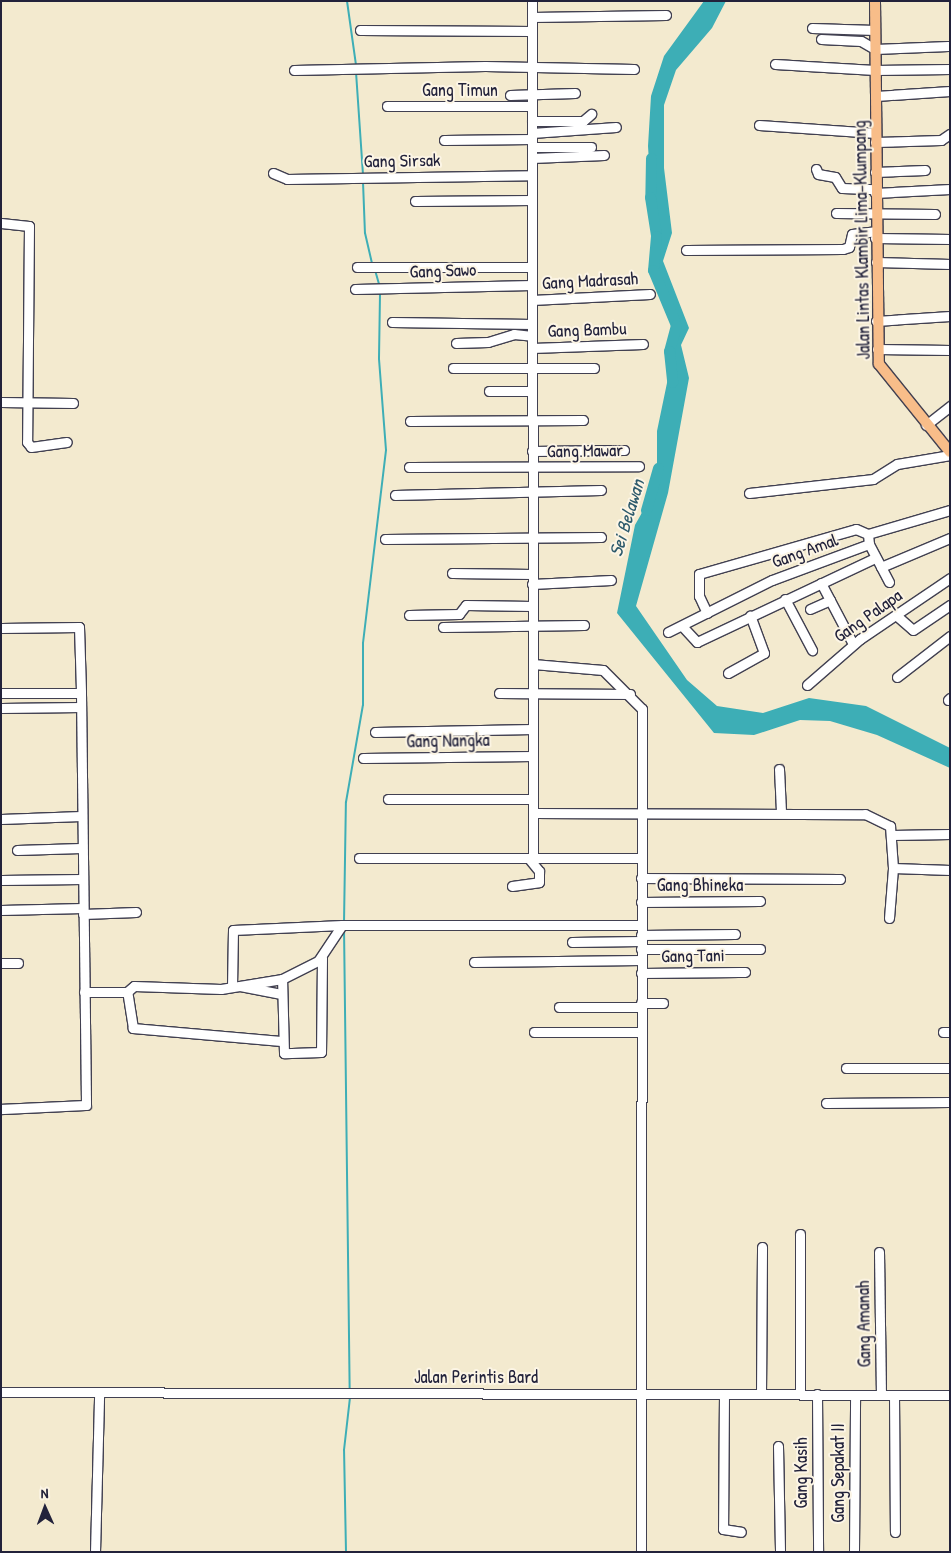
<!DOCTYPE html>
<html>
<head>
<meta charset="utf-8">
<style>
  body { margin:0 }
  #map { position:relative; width:951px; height:1553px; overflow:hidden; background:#f3eacf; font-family:"Patrick Hand",sans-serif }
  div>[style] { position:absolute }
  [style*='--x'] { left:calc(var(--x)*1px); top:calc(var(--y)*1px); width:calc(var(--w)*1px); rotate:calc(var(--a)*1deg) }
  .water>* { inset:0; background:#3daeb6 }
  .stream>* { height:2px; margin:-1px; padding:0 1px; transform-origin:1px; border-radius:1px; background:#3daeb6 }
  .river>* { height:11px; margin:-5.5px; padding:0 5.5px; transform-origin:5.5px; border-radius:5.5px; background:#3daeb6 }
  .roads { filter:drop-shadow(1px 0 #414051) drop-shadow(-1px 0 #414051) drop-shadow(0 1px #414051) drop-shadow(0 -1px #414051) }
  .minor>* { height:9px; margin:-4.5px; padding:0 4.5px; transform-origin:4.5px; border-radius:4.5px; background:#fff }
  .major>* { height:10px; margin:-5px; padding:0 5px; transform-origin:5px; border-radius:5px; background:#f8bd89 }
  span { translate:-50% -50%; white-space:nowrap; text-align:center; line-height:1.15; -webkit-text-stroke:4px #fcf5e5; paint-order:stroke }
  .street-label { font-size:18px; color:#22223b }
  .water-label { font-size:19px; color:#2d5a6c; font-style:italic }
  .frame { position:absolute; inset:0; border:2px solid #22223b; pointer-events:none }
  .north { position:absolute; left:20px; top:1483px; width:50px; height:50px; -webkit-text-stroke:4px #fcf5e5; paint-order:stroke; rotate:358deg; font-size:14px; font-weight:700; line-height:20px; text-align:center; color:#22223b }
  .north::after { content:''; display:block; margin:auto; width:18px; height:22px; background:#22223b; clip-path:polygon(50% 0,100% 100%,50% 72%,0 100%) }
</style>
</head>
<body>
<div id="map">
  <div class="water">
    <i style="clip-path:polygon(704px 1px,726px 1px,712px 28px,676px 70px,664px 105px,664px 168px,672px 233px,663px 261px,689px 328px,681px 345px,689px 378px,668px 493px,636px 606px,687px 680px,717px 706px,763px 713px,809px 698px,866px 706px,950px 748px,950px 768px,877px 735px,830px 721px,800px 720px,754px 735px,714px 733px,617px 613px,635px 525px,657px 486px,657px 431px,678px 330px,655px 262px,648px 146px,651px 96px,664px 56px)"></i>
  </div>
  <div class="stream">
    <i style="--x:347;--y:1;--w:65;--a:82"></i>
    <i style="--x:356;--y:72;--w:102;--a:86.1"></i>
    <i style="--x:363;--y:182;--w:51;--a:87.8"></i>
    <i style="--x:365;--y:233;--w:31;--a:77"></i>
    <i style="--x:375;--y:270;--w:15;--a:74"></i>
    <i style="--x:344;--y:923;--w:121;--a:-89.1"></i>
    <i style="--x:346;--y:802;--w:98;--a:-80.1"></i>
    <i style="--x:363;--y:705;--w:62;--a:-90"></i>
    <i style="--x:363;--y:643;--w:194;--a:-83.2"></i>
    <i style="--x:386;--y:450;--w:92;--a:-94.4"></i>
    <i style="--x:379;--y:358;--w:66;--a:-89.1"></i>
    <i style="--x:344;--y:927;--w:463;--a:89.3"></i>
    <i style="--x:346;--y:1552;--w:102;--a:-91.1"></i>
    <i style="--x:344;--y:1450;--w:53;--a:-83.5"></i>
  </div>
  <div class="river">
    <i style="--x:651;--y:158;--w:39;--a:91"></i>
    <i style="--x:650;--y:197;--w:39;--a:81"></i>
    <i style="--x:656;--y:236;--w:34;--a:95"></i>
    <i style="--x:653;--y:270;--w:60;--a:67.3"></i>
    <i style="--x:676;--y:325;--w:27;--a:105"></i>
    <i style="--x:669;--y:351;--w:31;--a:84"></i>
    <i style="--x:646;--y:510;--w:44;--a:-74.1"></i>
  </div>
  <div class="roads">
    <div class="minor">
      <i style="--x:532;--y:1;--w:812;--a:89.93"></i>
      <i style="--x:533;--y:813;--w:332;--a:0.2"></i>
      <i style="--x:865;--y:814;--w:28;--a:26"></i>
      <i style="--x:890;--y:826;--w:42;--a:85.9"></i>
      <i style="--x:893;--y:868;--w:57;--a:2"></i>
      <i style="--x:532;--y:17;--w:134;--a:-0.9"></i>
      <i style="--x:812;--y:28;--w:63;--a:1.8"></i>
      <i style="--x:360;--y:30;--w:172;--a:0.3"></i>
      <i style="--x:821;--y:39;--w:40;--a:2.9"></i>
      <i style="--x:861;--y:41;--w:16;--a:30"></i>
      <i style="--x:875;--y:49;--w:73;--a:-2.4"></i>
      <i style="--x:775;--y:64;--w:100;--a:3.4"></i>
      <i style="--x:875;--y:70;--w:75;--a:-0.8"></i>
      <i style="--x:294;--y:70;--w:191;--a:-1.2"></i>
      <i style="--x:485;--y:66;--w:149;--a:1.2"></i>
      <i style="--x:510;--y:95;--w:65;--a:-1.8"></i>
      <i style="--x:876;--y:96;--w:74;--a:-3.9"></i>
      <i style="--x:387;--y:106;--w:145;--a:0"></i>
      <i style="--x:532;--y:121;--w:51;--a:0"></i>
      <i style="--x:583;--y:121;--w:11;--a:-41"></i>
      <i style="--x:759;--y:125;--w:117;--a:3.9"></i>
      <i style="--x:532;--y:133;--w:84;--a:-4.1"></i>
      <i style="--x:444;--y:140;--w:88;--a:-0.7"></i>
      <i style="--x:875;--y:142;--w:66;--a:-1.7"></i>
      <i style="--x:941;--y:140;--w:11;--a:-34"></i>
      <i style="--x:532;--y:147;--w:59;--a:0"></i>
      <i style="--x:532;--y:158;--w:72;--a:-2.4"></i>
      <i style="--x:816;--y:169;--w:5;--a:68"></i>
      <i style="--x:818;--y:174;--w:17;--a:10"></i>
      <i style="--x:835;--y:177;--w:13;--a:58"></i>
      <i style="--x:842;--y:188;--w:33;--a:2"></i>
      <i style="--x:875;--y:172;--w:50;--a:-2.3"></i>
      <i style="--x:273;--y:173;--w:15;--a:23"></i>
      <i style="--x:287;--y:179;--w:245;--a:-0.9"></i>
      <i style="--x:875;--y:193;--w:75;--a:-3.1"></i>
      <i style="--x:415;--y:201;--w:117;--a:-0.5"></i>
      <i style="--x:836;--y:213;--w:99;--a:0.6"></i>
      <i style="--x:1;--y:223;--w:28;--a:6"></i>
      <i style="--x:29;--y:226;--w:216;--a:90.5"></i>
      <i style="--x:27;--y:442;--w:6;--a:51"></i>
      <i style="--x:31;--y:447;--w:36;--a:-8"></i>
      <i style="--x:875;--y:238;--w:75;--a:0.8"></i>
      <i style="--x:686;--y:250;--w:157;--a:-0.4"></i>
      <i style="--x:843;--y:249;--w:6;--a:-18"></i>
      <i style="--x:849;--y:247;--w:13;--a:-77"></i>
      <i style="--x:852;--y:234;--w:23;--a:-7"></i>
      <i style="--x:876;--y:262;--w:74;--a:1.5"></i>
      <i style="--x:357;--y:267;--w:175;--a:0"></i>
      <i style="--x:355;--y:289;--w:177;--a:-1.3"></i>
      <i style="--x:532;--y:300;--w:118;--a:-2.9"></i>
      <i style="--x:876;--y:321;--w:74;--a:-3.9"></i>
      <i style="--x:392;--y:322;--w:140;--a:0.8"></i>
      <i style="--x:456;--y:343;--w:32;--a:-2"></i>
      <i style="--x:488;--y:342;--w:27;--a:-17"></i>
      <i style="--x:514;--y:334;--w:18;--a:6"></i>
      <i style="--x:532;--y:348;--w:111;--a:-2.1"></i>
      <i style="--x:877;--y:349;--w:73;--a:0.8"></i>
      <i style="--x:453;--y:368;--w:141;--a:0"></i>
      <i style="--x:489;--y:391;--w:43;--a:0"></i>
      <i style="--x:1;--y:402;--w:72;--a:0.8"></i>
      <i style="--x:410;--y:421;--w:173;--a:-0.3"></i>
      <i style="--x:926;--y:425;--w:31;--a:-38"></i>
      <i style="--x:532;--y:451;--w:92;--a:-0.6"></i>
      <i style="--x:409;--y:467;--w:230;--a:-0.2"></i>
      <i style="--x:749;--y:493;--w:125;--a:-6.4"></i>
      <i style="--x:873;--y:479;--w:28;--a:-32"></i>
      <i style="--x:897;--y:464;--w:54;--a:-9.6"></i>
      <i style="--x:395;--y:495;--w:206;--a:-1.4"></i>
      <i style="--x:385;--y:539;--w:216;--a:-0.5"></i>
      <i style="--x:869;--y:544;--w:43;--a:62.2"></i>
      <i style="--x:881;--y:567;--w:75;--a:-22.8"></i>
      <i style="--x:452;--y:573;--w:80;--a:0.7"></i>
      <i style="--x:821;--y:583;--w:69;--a:62.3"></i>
      <i style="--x:532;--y:584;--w:79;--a:-2.9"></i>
      <i style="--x:785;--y:599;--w:58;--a:62.1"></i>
      <i style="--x:810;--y:609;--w:22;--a:-24"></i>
      <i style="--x:707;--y:613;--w:19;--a:-115"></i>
      <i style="--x:699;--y:596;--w:22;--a:-90"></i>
      <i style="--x:699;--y:574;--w:163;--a:-16"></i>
      <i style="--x:856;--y:529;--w:13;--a:23"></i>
      <i style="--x:409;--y:615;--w:50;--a:-1.1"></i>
      <i style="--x:459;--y:614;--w:11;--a:-52"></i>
      <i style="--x:466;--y:605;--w:66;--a:0.9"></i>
      <i style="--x:897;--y:616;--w:21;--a:41"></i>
      <i style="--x:913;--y:630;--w:45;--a:-34"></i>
      <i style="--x:682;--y:626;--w:22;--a:47"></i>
      <i style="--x:697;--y:642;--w:197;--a:-25.3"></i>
      <i style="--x:443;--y:627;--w:141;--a:-0.8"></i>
      <i style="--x:1;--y:628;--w:78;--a:-0.7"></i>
      <i style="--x:79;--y:627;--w:65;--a:88.2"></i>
      <i style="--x:668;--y:632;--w:116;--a:-26.6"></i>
      <i style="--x:772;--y:580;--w:103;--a:-20.4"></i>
      <i style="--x:869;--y:544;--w:10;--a:-96"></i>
      <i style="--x:868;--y:534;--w:85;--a:-16.3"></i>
      <i style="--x:533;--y:664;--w:70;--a:4.9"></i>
      <i style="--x:603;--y:670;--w:55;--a:45"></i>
      <i style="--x:642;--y:709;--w:843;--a:90.07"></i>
      <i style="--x:728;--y:673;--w:41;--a:-29.1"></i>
      <i style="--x:764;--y:653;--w:40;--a:-110.2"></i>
      <i style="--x:897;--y:677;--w:67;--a:-37.7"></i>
      <i style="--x:807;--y:685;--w:70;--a:-41"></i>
      <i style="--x:860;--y:639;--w:109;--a:-34.1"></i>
      <i style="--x:1;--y:693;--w:80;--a:0"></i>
      <i style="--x:81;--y:693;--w:412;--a:89.3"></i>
      <i style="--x:86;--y:1105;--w:85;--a:177.3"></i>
      <i style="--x:499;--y:693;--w:131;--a:0.4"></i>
      <i style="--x:948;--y:700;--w:3;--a:-45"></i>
      <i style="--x:1;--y:708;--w:80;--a:-0.7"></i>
      <i style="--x:375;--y:732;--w:158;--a:-1.1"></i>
      <i style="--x:363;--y:758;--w:170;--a:-0.7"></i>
      <i style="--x:779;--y:769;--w:43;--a:87.3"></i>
      <i style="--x:388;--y:799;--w:145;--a:0"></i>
      <i style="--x:1;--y:819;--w:80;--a:-2.1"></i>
      <i style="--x:892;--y:835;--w:58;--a:-1"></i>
      <i style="--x:17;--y:850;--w:64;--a:-1.8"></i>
      <i style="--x:359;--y:858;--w:282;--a:0"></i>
      <i style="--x:533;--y:859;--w:46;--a:-90"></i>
      <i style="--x:641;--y:878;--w:199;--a:0.3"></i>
      <i style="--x:1;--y:880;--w:81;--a:-0.7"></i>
      <i style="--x:512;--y:886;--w:27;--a:-8"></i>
      <i style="--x:539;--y:882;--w:11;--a:-90"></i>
      <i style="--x:539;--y:871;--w:14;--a:-129"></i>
      <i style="--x:641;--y:902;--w:119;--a:-0.5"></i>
      <i style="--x:1;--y:910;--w:82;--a:-1.4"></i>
      <i style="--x:83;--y:914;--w:53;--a:-2.2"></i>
      <i style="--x:889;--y:918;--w:50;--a:-85.4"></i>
      <i style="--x:641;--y:935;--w:94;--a:-0.6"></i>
      <i style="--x:572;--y:942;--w:69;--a:-0.8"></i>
      <i style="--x:641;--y:949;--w:119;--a:0"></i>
      <i style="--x:322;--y:958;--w:94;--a:90.6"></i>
      <i style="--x:321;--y:1052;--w:37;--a:178"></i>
      <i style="--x:284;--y:1053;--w:74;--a:-91.5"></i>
      <i style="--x:282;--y:979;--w:40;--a:-26.6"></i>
      <i style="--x:318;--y:961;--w:43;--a:-56.3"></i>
      <i style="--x:342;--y:925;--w:299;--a:0"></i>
      <i style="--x:474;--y:962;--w:167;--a:-0.7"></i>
      <i style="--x:1;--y:963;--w:17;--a:0"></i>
      <i style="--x:641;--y:973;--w:104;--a:-0.6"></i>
      <i style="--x:240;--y:986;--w:42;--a:11"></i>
      <i style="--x:232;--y:987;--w:57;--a:-89"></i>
      <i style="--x:233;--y:930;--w:109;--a:-2.6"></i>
      <i style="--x:84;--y:992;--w:43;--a:0"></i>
      <i style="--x:641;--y:1003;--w:22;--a:0"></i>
      <i style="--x:559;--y:1007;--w:83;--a:0"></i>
      <i style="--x:534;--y:1032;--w:108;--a:0"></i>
      <i style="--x:943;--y:1032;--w:7;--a:0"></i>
      <i style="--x:281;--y:1041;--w:149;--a:-175"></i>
      <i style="--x:133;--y:1028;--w:36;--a:-99"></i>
      <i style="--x:127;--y:992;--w:9;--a:-41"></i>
      <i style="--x:134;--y:986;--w:87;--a:2"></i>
      <i style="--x:221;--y:989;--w:62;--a:-9.3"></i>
      <i style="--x:846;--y:1068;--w:104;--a:0"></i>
      <i style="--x:826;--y:1103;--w:124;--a:-0.5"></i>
      <i style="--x:879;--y:1252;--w:143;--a:89.2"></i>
      <i style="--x:1;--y:1392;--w:949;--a:0.18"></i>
      <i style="--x:724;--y:1394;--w:135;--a:90.4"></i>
      <i style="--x:723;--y:1529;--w:18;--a:9"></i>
      <i style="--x:761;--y:1394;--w:147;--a:-89.6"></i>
      <i style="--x:800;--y:1394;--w:160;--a:-90"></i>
      <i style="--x:817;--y:1394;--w:158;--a:89.6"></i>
      <i style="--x:894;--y:1395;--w:137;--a:89.6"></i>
      <i style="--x:778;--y:1446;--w:106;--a:88.9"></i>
      <i style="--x:95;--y:1552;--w:158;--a:-88.5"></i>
      <i style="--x:854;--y:1552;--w:157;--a:-89.6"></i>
    </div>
    <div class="major">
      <i style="--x:875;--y:1;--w:363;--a:89.4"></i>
      <i style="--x:879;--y:364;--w:113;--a:51.1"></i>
    </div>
  </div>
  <div class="street-label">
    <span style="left:460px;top:90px">Gang Timun</span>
    <span style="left:402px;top:161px;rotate:-1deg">Gang Sirsak</span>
    <span style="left:862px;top:240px;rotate:-91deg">Jalan Lintas Klambir Lima–Klumpang</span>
    <span style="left:443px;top:271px;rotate:-2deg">Gang Sawo</span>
    <span style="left:590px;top:281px;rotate:-3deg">Gang Madrasah</span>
    <span style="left:587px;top:330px;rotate:-2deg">Gang Bambu</span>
    <span style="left:585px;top:451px;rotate:-1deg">Gang Mawar</span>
    <span style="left:805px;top:551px;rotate:-20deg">Gang Amal</span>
    <span style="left:868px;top:616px;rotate:-35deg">Gang Palapa</span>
    <span style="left:448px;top:741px;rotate:-1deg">Gang Nangka</span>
    <span style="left:700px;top:885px">Gang Bhineka</span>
    <span style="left:693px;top:956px;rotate:-1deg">Gang Tani</span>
    <span style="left:864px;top:1324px;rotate:-91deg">Gang Amanah</span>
    <span style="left:476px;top:1377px">Jalan Perintis Bard</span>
    <span style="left:801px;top:1473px;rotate:-90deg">Gang Kasih</span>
    <span style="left:838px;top:1473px;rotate:-90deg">Gang Sepakat II</span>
  </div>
  <div class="water-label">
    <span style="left:627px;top:518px;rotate:-73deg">Sei Belawan</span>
  </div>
  <div class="frame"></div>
  <div class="north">N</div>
</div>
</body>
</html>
